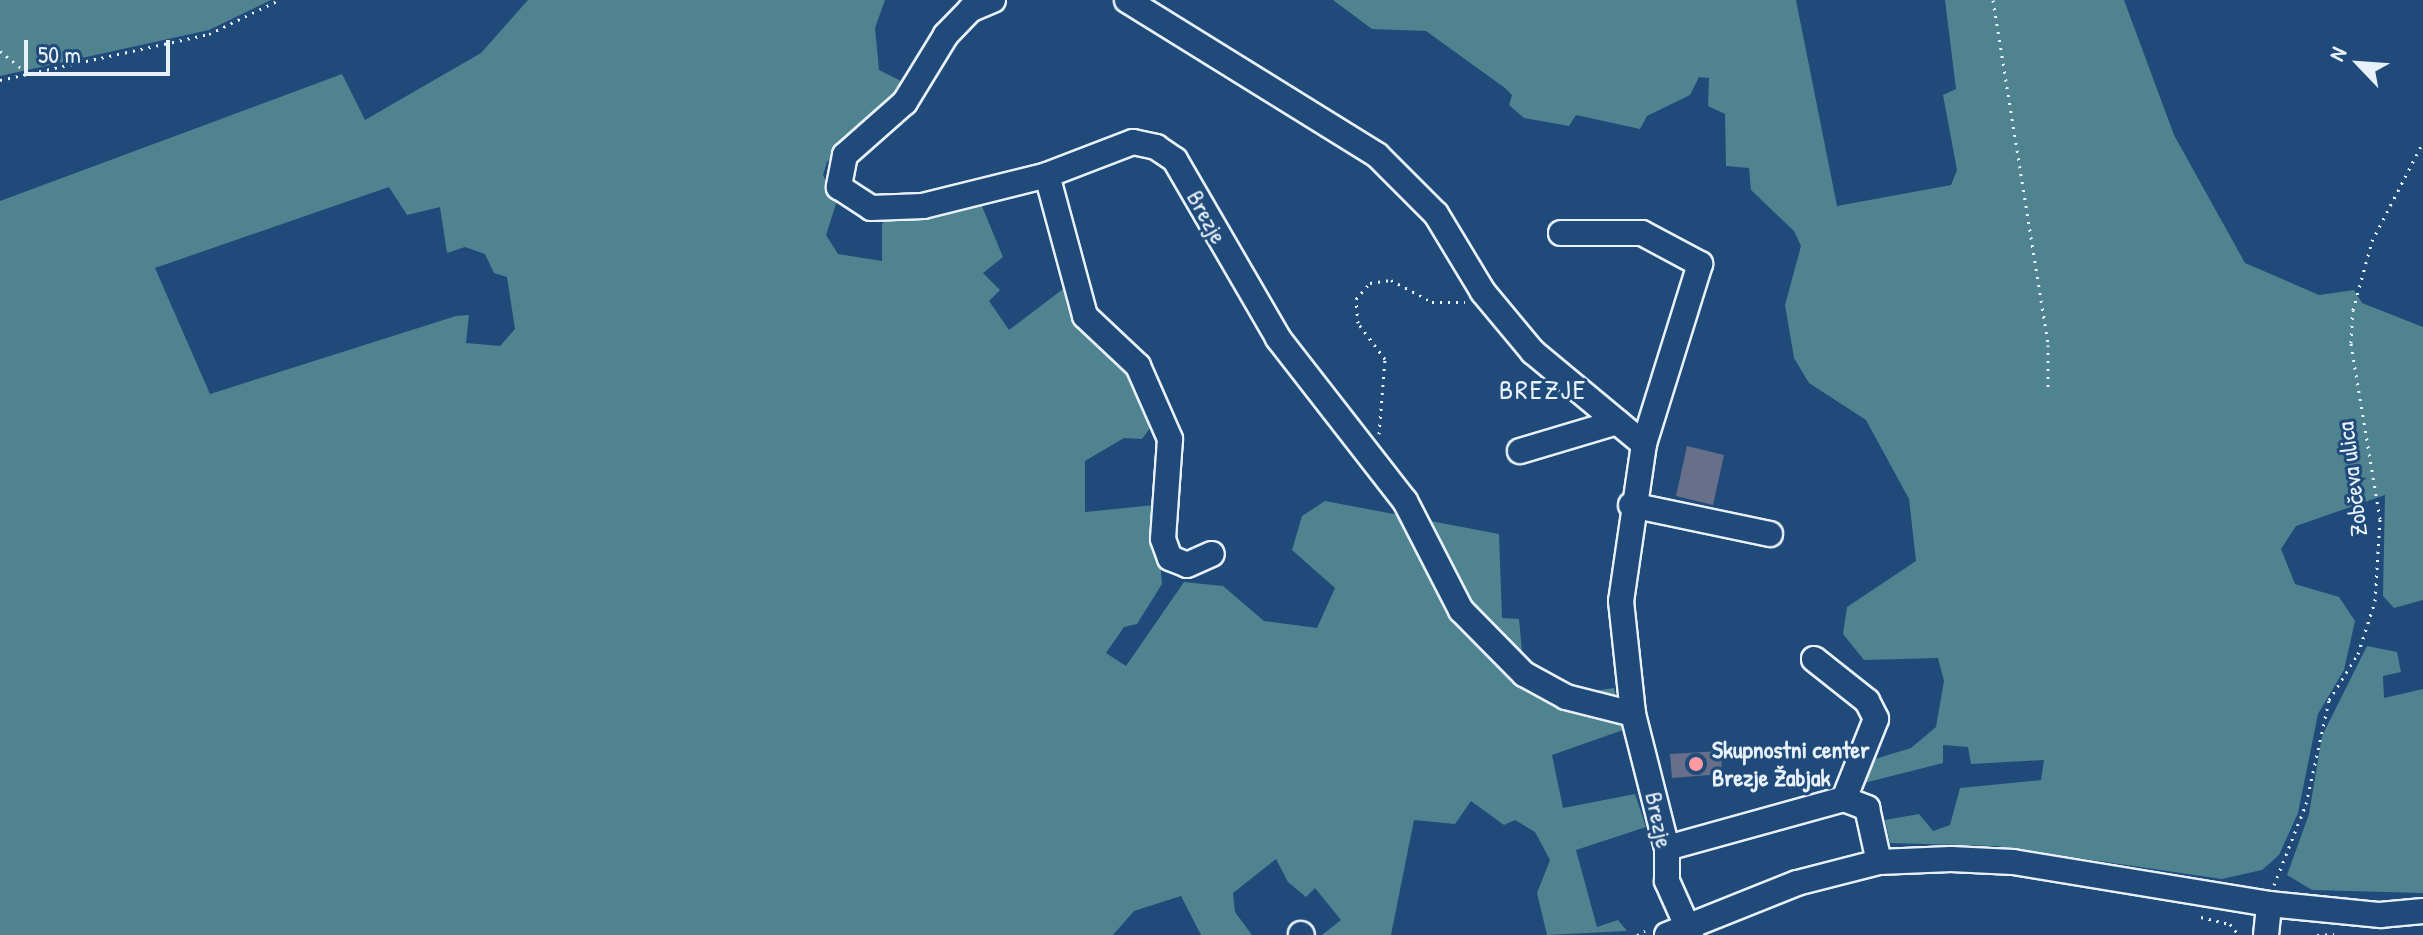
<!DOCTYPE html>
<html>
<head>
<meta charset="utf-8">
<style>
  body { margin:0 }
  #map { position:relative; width:2423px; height:935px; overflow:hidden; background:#1f4a7a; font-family:"Patrick Hand",sans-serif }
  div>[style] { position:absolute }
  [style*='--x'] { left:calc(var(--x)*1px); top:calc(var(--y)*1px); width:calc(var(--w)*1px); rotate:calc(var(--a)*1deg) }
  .green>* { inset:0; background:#4f8390 }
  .building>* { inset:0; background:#676f8a }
  .path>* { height:3px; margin-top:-1.5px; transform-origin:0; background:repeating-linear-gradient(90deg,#e8f1f8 0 2px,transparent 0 8px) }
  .roads { filter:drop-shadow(2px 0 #e8f1f8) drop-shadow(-2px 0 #e8f1f8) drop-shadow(0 2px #e8f1f8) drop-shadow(0 -2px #e8f1f8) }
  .minor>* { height:24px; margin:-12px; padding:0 12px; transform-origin:12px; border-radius:12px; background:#1f4a7a }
  .dots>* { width:22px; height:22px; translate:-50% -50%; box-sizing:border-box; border:4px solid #1f4a7a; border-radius:50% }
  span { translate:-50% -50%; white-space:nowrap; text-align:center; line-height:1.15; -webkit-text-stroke:6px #1f4a7a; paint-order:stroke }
  .street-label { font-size:24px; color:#e8f1f8 }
  .poi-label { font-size:24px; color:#e8f1f8; font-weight:700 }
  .left { translate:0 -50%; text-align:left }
  .quarter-label { font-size:28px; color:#e8f1f8; letter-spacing:2px }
  .north { position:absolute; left:2319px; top:24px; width:80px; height:80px; -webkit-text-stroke:6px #1f4a7a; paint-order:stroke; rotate:295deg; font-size:22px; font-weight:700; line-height:32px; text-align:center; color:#e8f1f8 }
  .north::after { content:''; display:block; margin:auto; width:28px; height:36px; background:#e8f1f8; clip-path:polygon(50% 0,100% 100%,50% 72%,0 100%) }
  .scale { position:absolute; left:24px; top:40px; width:146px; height:36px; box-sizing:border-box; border:4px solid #e8f1f8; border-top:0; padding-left:10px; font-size:24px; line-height:28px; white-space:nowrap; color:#e8f1f8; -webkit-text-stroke:6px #1f4a7a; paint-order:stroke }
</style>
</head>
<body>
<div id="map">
  <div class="green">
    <i style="clip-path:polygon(0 0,271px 0,209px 30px,0 76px)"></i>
    <i style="clip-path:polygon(evenodd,528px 0,885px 0,875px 28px,879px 70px,907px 84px,827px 162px,823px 175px,837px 201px,826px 235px,838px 254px,882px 261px,882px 224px,891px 213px,979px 199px,1003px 257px,983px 273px,1000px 290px,989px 301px,1009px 330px,1067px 286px,1101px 350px,1127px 368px,1150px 428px,1142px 439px,1124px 438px,1085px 461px,1085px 512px,1155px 505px,1162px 584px,1137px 624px,1124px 627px,1106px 653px,1126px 666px,1184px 582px,1223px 586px,1264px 621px,1317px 628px,1335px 588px,1292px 550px,1302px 516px,1325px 501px,1499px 534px,1502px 618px,1519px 619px,1525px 684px,1547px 698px,1614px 688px,1623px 730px,1552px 755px,1563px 808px,1635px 794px,1646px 827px,1576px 850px,1597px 927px,1618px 920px,1627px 931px,1547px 935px,1537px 893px,1550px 860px,1535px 832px,1515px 820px,1504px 825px,1471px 801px,1455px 824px,1414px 820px,1391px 935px,1322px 935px,1341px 920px,1315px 888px,1306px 897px,1288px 882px,1276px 859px,1233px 893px,1235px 912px,1252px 935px,1201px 935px,1181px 896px,1134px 911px,1113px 935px,0 935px,0 201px,342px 74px,365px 120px,481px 53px,528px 0,389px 187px,407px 215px,440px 207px,447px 253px,465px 247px,485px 254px,494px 273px,507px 277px,515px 329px,500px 346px,466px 343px,469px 315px,456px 316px,210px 394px,155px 268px,389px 187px)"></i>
    <i style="clip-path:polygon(1333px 0,1796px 0,1837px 206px,1951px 185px,1957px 170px,1943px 95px,1956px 89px,1945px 0,2124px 0,2174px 135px,2245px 263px,2319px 295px,2354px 290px,2362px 303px,2423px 327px,2423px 600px,2394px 608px,2383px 596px,2385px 495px,2296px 526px,2281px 549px,2295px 584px,2339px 597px,2355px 621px,2344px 670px,2318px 714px,2298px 813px,2279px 855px,2262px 870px,2222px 879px,1996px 846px,1890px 843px,1885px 820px,1919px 814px,1933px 831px,1950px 825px,1960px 788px,2041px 780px,2044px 760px,1971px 764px,1968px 747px,1943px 745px,1943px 763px,1864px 783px,1862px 763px,1911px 748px,1936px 727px,1944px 681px,1938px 658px,1864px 660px,1843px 634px,1847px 607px,1916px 561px,1909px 499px,1866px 420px,1809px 383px,1794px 358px,1785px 305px,1801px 246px,1794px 231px,1751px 190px,1749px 168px,1726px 166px,1725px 114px,1708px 106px,1709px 78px,1699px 77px,1690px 95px,1647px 116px,1640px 129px,1576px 115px,1569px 126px,1524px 118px,1509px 105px,1512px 95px,1505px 88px,1426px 31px,1372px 29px)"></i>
    <i style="clip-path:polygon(2367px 646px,2397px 652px,2401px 672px,2383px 676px,2384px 698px,2423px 689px,2423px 893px,2312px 890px,2287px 875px,2309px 814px,2322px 736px)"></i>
  </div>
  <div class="building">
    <i style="clip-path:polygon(1687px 446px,1724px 455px,1713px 505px,1676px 496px)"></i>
    <i style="clip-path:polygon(1721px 751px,1722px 774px,1672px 778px,1670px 754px)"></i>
  </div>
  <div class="path">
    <i style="--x:1993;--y:0;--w:349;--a:80.9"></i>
    <i style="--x:2048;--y:345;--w:44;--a:90"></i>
    <i style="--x:0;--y:51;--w:32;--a:39"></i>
    <i style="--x:0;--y:80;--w:214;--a:-12.4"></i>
    <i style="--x:209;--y:34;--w:78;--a:-25.9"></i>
    <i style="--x:1379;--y:434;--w:75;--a:-85.4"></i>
    <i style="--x:1385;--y:359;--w:45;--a:-126.9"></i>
    <i style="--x:1358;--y:323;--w:24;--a:-95"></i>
    <i style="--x:1356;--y:299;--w:21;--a:-49"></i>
    <i style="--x:1370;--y:283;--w:21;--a:-8"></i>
    <i style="--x:1391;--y:280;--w:47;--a:28.2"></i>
    <i style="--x:1432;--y:302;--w:33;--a:0"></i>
    <i style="--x:2274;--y:885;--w:87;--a:-68.4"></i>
    <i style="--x:2306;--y:804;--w:107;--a:-77.5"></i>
    <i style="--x:2329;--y:700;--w:54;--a:-57.8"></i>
    <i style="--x:2358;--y:654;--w:56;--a:-72.2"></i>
    <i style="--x:2375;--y:601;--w:82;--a:-86.5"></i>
    <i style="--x:2380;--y:519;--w:178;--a:-99.4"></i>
    <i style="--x:2351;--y:343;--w:33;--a:-87"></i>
    <i style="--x:2353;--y:310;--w:72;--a:-74.6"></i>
    <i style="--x:2372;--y:241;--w:111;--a:-62.7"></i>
    <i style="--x:2201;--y:917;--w:30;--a:14"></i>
    <i style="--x:2230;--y:924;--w:14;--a:51"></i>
    <i style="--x:1637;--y:935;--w:9;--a:-27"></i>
    <i style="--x:2317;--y:935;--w:17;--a:-3"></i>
  </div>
  <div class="roads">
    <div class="minor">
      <i style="--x:993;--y:0;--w:25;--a:157"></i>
      <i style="--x:970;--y:10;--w:35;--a:134"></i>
      <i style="--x:946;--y:35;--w:79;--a:121.5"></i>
      <i style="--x:905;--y:102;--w:80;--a:138.5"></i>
      <i style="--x:845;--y:155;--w:33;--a:101"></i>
      <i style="--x:839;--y:187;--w:38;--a:33"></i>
      <i style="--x:871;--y:208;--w:52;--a:-2.2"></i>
      <i style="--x:923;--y:206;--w:128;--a:-14"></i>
      <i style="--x:1047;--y:175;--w:92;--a:-21"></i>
      <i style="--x:1133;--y:142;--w:24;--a:12"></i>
      <i style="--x:1156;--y:147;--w:23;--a:34"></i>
      <i style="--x:1175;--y:160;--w:206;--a:59.9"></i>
      <i style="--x:1278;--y:338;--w:207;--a:52.1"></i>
      <i style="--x:1405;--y:501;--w:123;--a:62.8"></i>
      <i style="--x:1461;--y:610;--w:90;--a:45.5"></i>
      <i style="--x:1524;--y:674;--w:48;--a:28.7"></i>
      <i style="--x:1566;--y:697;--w:69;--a:14.2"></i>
      <i style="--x:1127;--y:0;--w:294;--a:31.8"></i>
      <i style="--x:1377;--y:155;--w:83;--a:45"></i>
      <i style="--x:1436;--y:214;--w:91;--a:58.9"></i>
      <i style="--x:1483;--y:292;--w:78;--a:50.2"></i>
      <i style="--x:1533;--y:352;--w:144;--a:39.7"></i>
      <i style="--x:1047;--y:175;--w:146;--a:74.9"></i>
      <i style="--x:1085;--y:316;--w:73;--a:43.3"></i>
      <i style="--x:1138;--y:366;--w:80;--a:66.3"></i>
      <i style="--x:1170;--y:439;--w:100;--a:94"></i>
      <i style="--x:1163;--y:539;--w:20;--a:70"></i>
      <i style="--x:1170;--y:558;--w:18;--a:22"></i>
      <i style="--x:1187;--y:565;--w:27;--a:-24"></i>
      <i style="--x:1561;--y:233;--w:81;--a:0"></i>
      <i style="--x:1642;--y:233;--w:66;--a:28.1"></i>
      <i style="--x:1700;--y:264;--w:189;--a:107.3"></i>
      <i style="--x:1644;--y:444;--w:159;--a:98.3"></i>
      <i style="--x:1621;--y:601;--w:114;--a:83.9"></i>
      <i style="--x:1633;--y:714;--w:138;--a:75.8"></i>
      <i style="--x:1667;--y:848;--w:33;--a:90"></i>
      <i style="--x:1667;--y:881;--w:59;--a:66"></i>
      <i style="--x:1520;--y:451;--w:101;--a:-16.6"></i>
      <i style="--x:1631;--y:505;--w:142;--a:11.8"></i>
      <i style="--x:1814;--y:659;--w:68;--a:38.4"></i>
      <i style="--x:1867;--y:701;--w:20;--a:63"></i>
      <i style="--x:1876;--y:719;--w:86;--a:111.8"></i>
      <i style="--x:1667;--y:848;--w:184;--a:-15.5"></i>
      <i style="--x:1844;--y:799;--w:25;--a:21"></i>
      <i style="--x:1867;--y:808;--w:55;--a:77.5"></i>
      <i style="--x:1301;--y:934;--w:1;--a:45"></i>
      <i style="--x:1667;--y:935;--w:140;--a:-21.8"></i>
      <i style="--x:1797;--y:883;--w:85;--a:-14.4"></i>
      <i style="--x:1879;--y:862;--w:72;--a:-2.4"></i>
      <i style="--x:1951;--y:859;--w:62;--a:2.8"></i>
      <i style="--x:2013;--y:862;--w:259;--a:9.3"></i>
      <i style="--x:2269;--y:904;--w:112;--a:5.7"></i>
      <i style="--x:2380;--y:915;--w:43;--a:-5.3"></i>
      <i style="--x:2266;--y:935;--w:31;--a:-84"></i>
    </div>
  </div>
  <div class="dots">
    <i style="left:1696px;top:764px;background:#ff9aa2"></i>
  </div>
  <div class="street-label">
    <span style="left:1207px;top:217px;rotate:61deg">Brezje</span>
    <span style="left:2352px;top:479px;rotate:-97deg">Zobčeva ulica</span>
    <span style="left:1659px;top:820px;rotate:78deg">Brezje</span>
  </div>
  <div class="poi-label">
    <span class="left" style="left:1712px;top:764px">Skupnostni center<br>Brezje Žabjak</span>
  </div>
  <div class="quarter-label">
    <span style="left:1543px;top:389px">BREZJE</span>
  </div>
  <div class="north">N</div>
  <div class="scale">50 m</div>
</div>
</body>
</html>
